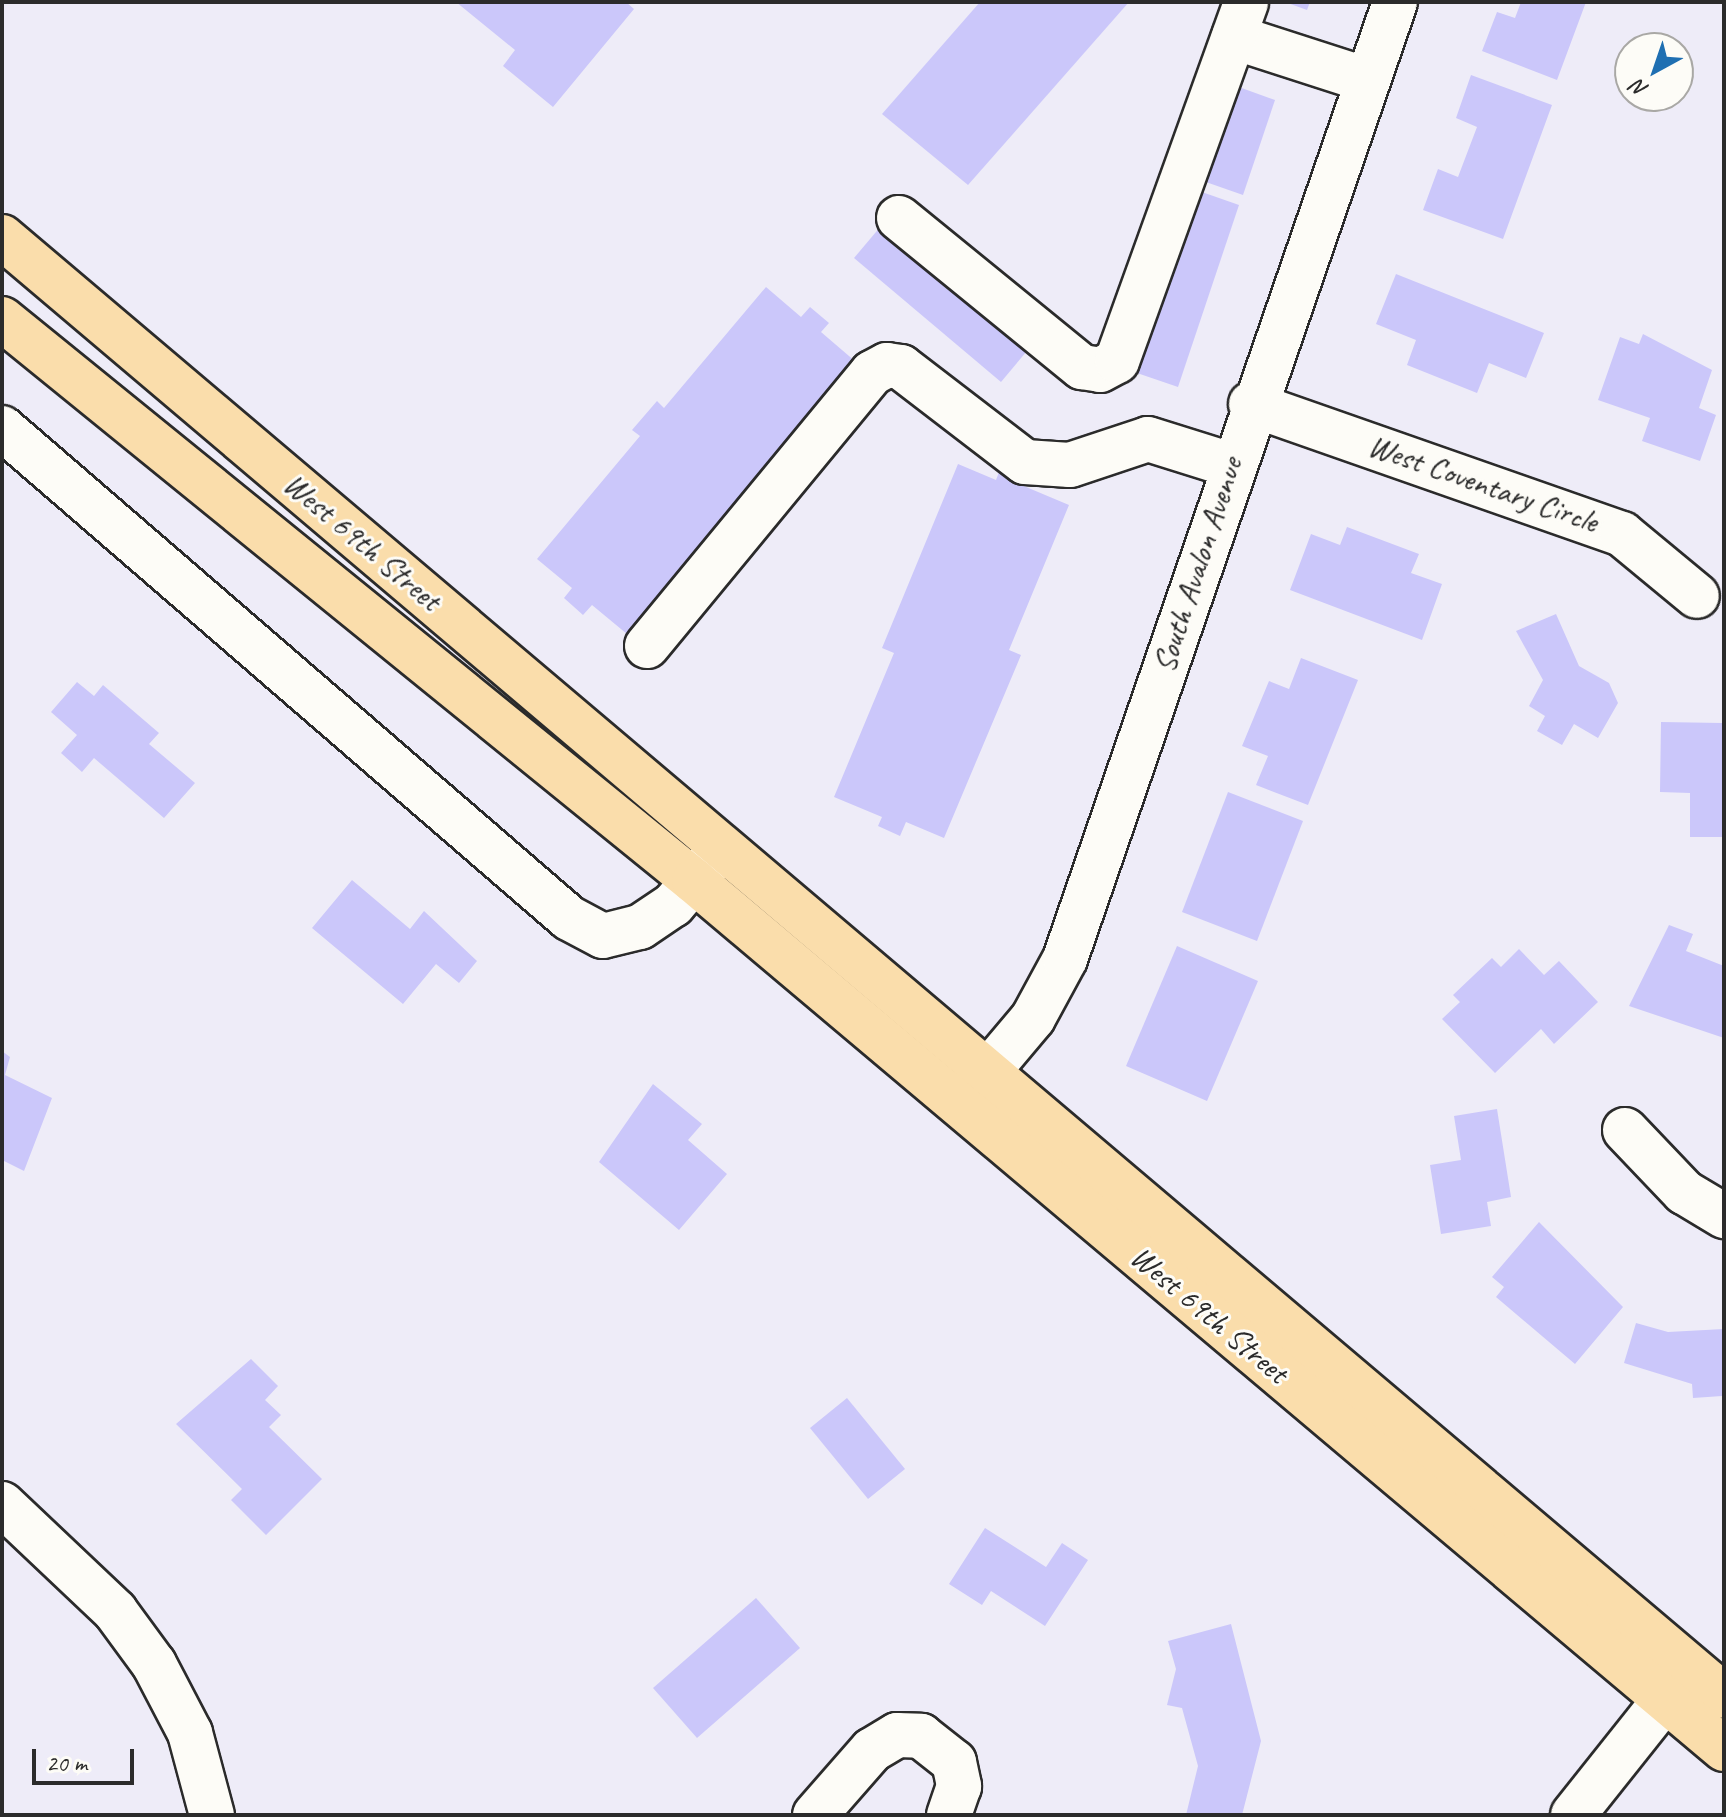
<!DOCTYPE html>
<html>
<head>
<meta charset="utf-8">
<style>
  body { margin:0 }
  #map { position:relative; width:1726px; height:1817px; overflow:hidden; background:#eeecf8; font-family:Caveat,sans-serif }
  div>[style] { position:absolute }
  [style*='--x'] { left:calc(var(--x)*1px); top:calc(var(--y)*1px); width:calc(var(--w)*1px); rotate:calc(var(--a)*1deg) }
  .building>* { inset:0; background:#cbc7fa }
  .roads { filter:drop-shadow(2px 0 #2b2b2b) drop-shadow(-2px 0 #2b2b2b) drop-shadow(0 2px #2b2b2b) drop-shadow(0 -2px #2b2b2b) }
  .minor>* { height:44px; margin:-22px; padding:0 22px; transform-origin:22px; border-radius:22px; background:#fdfcf7 }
  .major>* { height:44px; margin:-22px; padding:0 22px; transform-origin:22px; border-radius:22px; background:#faddab }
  span { translate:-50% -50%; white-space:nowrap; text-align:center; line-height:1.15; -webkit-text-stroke:6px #fdfcf7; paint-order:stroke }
  .street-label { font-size:32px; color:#2b2b2b }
  .frame { position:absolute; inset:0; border:4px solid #2b2b2b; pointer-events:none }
  .north { position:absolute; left:1614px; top:32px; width:80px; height:80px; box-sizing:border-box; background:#fdfcf7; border:2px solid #a9a8a5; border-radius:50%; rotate:220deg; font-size:22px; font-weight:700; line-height:32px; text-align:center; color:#2b2b2b }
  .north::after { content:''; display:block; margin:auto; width:28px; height:36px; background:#1f6fb2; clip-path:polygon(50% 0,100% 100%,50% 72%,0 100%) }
  .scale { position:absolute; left:32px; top:1749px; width:102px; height:36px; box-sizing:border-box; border:4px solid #2b2b2b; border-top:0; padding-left:10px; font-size:24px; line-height:28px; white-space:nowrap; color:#2b2b2b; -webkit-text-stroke:6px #fdfcf7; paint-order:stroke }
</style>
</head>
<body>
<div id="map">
  <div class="building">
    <i style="clip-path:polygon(456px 2px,626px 2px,634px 9px,553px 107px,503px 66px,515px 50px)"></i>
    <i style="clip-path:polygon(980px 2px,1129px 2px,968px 185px,882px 114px)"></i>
    <i style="clip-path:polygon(1285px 2px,1310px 2px,1307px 10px)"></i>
    <i style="clip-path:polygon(1521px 2px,1586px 2px,1557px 80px,1482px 51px,1497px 12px,1515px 18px)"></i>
    <i style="clip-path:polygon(1471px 75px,1552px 105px,1503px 239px,1423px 210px,1438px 169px,1458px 177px,1477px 127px,1456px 118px)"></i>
    <i style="clip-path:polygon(1236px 86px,1275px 100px,1243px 195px,1203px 181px)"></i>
    <i style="clip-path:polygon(1199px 191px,1239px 205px,1178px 387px,1137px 373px)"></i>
    <i style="clip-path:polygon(881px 226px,1027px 351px,1001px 382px,854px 258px)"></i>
    <i style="clip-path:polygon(1396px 274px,1544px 333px,1526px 378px,1489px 363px,1477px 393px,1407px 365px,1416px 340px,1376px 324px)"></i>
    <i style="clip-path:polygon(766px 287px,801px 317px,810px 307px,829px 323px,821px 332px,856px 362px,627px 634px,592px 605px,583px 615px,564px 598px,572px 588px,537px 559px,640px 436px,632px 430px,657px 401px,664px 408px)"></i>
    <i style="clip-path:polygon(1643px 334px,1712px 370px,1699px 408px,1716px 415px,1700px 461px,1642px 441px,1650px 418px,1598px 400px,1620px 337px,1639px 344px)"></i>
    <i style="clip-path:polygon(958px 464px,996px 480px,1001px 467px,1023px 476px,1019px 484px,1069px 505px,1009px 650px,1021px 655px,944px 838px,906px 822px,900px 836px,878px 826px,882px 817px,834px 797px,894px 653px,882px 648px)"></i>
    <i style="clip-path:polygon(1347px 527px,1419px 554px,1411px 573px,1442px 584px,1422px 640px,1290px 590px,1311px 534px,1340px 545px)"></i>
    <i style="clip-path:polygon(1556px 614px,1579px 666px,1609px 683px,1618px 703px,1598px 738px,1574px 724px,1562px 745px,1537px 731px,1545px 716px,1529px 706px,1543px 680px,1516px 631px)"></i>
    <i style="clip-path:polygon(1301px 658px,1358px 680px,1308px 805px,1256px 785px,1268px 756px,1242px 746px,1269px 681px,1289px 689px)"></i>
    <i style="clip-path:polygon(77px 682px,94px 696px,103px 685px,159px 733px,149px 744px,195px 783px,164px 818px,94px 758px,82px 772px,61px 753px,77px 735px,51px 712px)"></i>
    <i style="clip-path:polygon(1661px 722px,1722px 723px,1724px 837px,1690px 837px,1690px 793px,1660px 792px)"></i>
    <i style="clip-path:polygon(1228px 792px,1303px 821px,1257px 941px,1182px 912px)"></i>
    <i style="clip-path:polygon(352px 880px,410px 929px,424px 911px,477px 961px,459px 983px,436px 964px,403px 1004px,312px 928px)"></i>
    <i style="clip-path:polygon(1669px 925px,1693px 934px,1686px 951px,1724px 966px,1724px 1038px,1629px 1006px)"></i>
    <i style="clip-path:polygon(1177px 946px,1258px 981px,1207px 1101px,1126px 1066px)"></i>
    <i style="clip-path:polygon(1519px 949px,1544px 975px,1559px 961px,1598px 1002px,1554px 1044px,1541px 1029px,1495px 1073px,1442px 1019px,1460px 1002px,1453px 995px,1492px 958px,1501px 967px)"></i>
    <i style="clip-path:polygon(2px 1051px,10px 1057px,5px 1075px,52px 1098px,24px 1171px,2px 1160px)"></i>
    <i style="clip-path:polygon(653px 1084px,702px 1124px,688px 1140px,727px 1174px,679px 1230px,599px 1162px)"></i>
    <i style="clip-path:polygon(1497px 1109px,1511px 1197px,1487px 1202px,1491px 1226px,1441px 1234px,1430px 1165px,1461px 1160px,1454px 1116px)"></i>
    <i style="clip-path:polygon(1539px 1222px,1623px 1307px,1575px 1364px,1496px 1297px,1504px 1287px,1492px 1277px)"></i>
    <i style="clip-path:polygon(1636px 1323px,1668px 1332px,1724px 1329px,1722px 1396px,1693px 1398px,1692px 1384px,1624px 1363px)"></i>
    <i style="clip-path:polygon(251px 1359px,278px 1386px,265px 1400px,281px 1415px,269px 1427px,322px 1479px,266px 1535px,231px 1500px,242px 1489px,176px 1424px)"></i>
    <i style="clip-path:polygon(847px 1398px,905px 1469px,868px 1499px,810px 1428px)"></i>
    <i style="clip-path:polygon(985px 1528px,1046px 1567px,1062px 1543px,1088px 1560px,1045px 1626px,991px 1591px,982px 1605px,949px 1584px)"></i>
    <i style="clip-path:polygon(756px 1598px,800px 1648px,697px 1738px,653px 1688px)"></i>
    <i style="clip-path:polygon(1231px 1624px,1261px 1741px,1242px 1815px,1186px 1815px,1198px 1766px,1182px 1708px,1167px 1705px,1176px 1669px,1168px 1641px)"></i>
  </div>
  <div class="roads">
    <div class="minor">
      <i style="--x:1234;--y:37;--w:140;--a:17.9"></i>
      <i style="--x:899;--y:218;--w:236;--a:39.2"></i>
      <i style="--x:1082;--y:367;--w:18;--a:9"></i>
      <i style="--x:1100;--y:370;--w:19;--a:-28"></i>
      <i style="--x:1117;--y:361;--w:381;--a:-70.2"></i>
      <i style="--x:1251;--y:404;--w:393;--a:19.3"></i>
      <i style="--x:1622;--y:534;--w:97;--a:39.6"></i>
      <i style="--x:2;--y:428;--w:749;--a:40.83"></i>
      <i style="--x:569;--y:918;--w:38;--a:28"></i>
      <i style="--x:603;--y:936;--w:38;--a:-14"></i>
      <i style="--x:640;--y:927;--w:40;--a:-34"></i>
      <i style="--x:673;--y:905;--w:70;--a:-49.7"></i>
      <i style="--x:647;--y:646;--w:354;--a:-50.5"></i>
      <i style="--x:872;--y:373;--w:17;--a:-28"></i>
      <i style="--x:887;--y:365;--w:14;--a:8"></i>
      <i style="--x:901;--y:367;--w:156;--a:37.5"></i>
      <i style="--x:1025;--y:462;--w:45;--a:3.8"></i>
      <i style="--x:1070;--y:465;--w:82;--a:-18.4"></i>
      <i style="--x:1148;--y:439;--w:87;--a:17.4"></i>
      <i style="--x:964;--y:1100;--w:107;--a:-49.9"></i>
      <i style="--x:1033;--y:1018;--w:67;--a:-61.5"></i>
      <i style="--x:1065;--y:959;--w:1012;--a:-70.97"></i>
      <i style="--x:1625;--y:1130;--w:86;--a:46.4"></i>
      <i style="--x:1684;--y:1192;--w:47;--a:31"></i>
      <i style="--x:2;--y:1504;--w:156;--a:43.4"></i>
      <i style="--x:115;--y:1611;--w:66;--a:53.7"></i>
      <i style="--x:154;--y:1664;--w:78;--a:62.4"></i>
      <i style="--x:190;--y:1733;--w:85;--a:75"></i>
      <i style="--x:815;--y:1815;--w:86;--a:-48.8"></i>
      <i style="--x:872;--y:1750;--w:29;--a:-31"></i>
      <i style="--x:897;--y:1735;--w:24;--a:2"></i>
      <i style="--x:921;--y:1736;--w:42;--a:38.2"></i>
      <i style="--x:954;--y:1762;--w:25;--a:78"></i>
      <i style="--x:959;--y:1786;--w:31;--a:109"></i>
      <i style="--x:1573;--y:1815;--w:186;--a:-51.5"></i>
    </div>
    <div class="major">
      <i style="--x:2;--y:237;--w:2257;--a:40.27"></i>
      <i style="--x:2;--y:319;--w:891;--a:39.08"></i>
      <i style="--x:694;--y:881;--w:1347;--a:40.12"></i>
    </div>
  </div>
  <div class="street-label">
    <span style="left:1483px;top:484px;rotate:19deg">West Coventary Circle</span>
    <span style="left:362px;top:542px;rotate:40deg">West 69th Street</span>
    <span style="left:1198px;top:565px;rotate:-72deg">South Avalon Avenue</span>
    <span style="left:1209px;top:1315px;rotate:40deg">West 69th Street</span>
  </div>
  <div class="frame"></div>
  <div class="north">N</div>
  <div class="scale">20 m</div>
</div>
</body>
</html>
